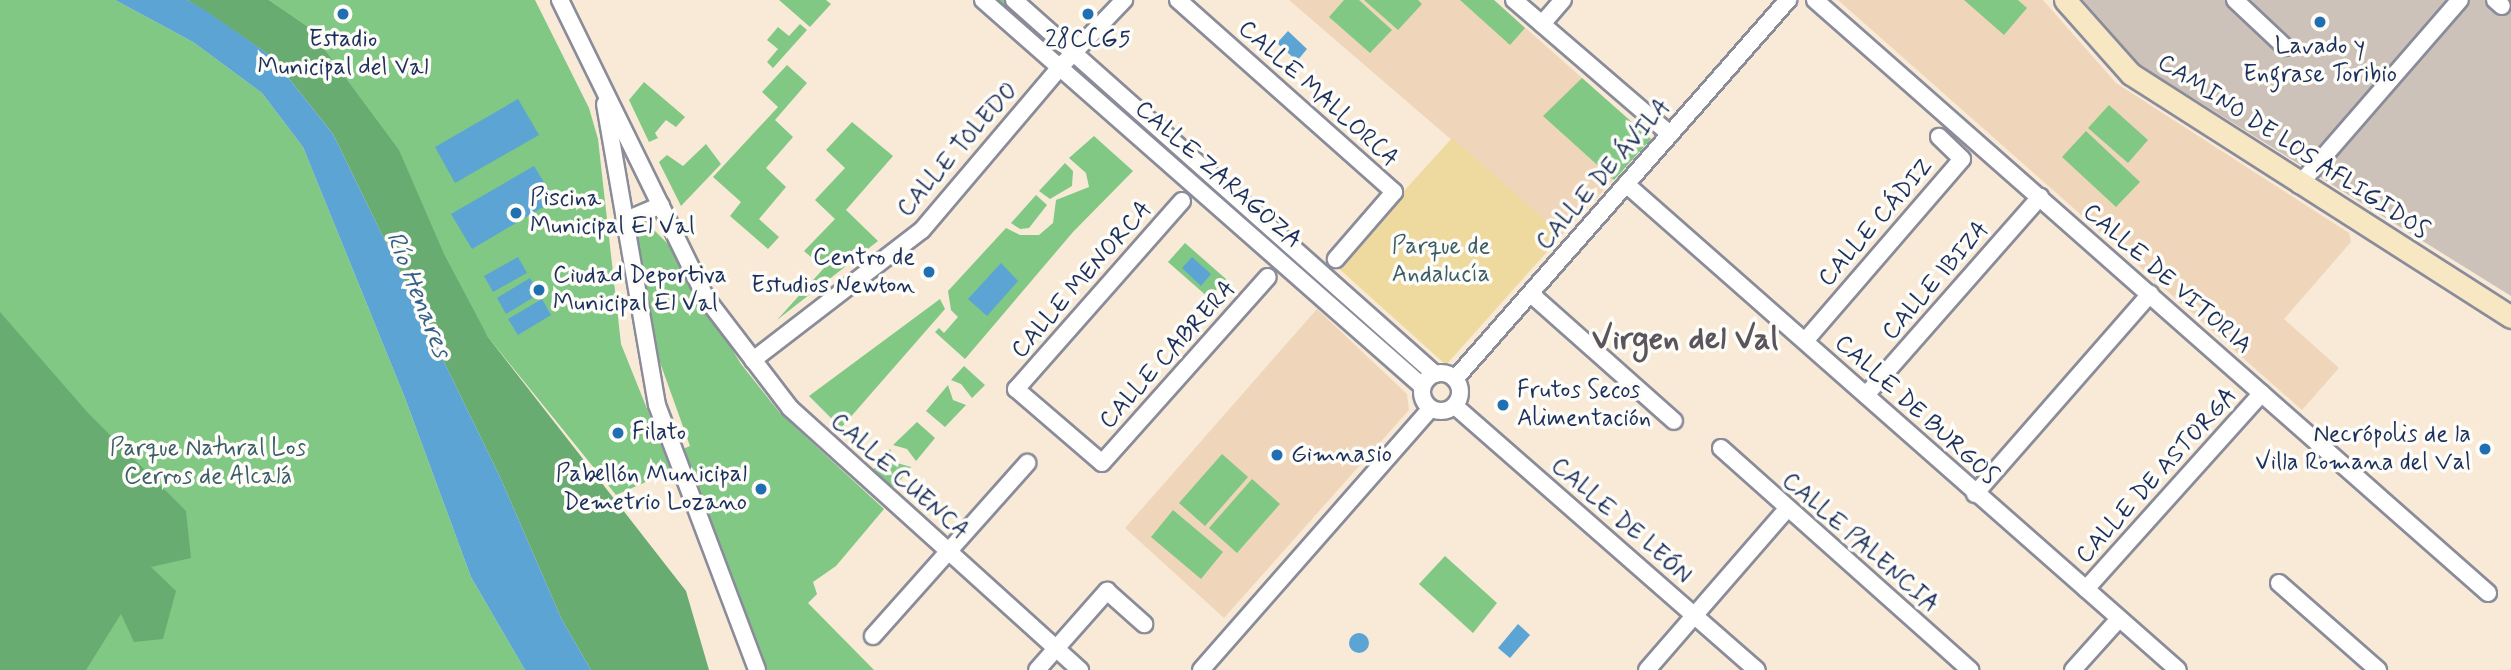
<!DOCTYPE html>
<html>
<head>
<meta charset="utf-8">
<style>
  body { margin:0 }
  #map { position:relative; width:2511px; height:670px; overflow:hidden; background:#f8ead7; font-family:Mynerve,sans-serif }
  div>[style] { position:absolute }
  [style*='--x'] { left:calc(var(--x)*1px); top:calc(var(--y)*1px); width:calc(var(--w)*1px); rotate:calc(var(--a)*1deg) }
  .built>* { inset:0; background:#efd6bb }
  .industrial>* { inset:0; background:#cdc2b9 }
  .green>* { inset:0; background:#80c884 }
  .forest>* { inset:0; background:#68ac72 }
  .sand>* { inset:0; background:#eeda9e }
  .water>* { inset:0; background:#5ca4d3 }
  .round { border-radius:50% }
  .roads { filter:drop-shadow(2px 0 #8a8c9a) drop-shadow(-2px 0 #8a8c9a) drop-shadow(0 2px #8a8c9a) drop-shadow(0 -2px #8a8c9a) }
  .street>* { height:16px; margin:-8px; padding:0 8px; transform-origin:8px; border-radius:8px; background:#fff }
  .street>.ring { margin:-8px; padding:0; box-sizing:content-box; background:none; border:16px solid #fff; border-radius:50% }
  .secondary>* { height:21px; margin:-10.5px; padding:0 10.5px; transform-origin:10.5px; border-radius:10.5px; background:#f8e7c3 }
  .dots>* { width:19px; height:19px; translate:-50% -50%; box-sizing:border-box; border:4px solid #fdfcf7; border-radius:50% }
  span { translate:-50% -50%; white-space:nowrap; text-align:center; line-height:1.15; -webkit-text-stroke:7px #fdfcf7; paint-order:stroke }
  .poi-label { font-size:24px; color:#1b2f5e }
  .left { translate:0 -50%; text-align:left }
  .right { translate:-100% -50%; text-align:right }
  .street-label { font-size:24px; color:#1b2f5e }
  .park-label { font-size:24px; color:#395d69 }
  .water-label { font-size:26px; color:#355e8d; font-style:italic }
  .district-label { font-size:32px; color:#5a545d; font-weight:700 }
</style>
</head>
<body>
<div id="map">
  <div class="built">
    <i style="clip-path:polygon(1289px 0,1494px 0,1651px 139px,1562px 235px)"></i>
    <i style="clip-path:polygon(1838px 0,2043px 0,2116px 83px,2349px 233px,2351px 242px,2284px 319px,2339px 368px,2302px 410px)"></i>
    <i style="clip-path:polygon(1317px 309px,1407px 394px,1409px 410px,1224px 618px,1125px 528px)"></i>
  </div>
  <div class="industrial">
    <i style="clip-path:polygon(2083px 0,2511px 0,2511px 296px,2140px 65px)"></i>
  </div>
  <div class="green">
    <i style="clip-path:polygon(0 0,115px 0,193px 42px,262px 93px,303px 147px,405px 398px,471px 577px,525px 670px,0 670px)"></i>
    <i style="clip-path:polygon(269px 0,535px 0,589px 108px,598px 139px,621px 344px,666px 456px,690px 446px,648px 329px,634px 246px,637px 235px,651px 227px,668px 244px,741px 364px,780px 413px,884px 509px,836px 566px,813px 582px,817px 594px,808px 603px,874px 670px,757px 670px,680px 467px,616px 495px,488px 337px,307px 26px)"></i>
    <i style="clip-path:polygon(779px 0,826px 0,831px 4px,810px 27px)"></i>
    <i style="clip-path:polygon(993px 0,1005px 0,1054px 43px,1048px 49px)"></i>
    <i style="clip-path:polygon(1344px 0,1359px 0,1392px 30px,1370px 53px,1329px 17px)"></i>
    <i style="clip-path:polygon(1364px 0,1418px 0,1422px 4px,1398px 30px)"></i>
    <i style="clip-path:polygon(1460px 0,1494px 0,1525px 28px,1510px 45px)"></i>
    <i style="clip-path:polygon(1964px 0,2018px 0,2027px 8px,2004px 35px)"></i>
    <i style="clip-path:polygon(800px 24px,807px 30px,773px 68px,767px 62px,778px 49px,767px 40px,778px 27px,789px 36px)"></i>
    <i style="clip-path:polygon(787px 65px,807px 83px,775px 120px,793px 137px,766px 168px,786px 187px,759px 219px,779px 237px,768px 249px,730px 216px,741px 202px,713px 177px,778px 107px,762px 92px)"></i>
    <i style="clip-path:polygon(1080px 66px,1303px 262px,1298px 268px,1075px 71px)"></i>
    <i style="clip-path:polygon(1582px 78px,1651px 139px,1614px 180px,1543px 116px)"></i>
    <i style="clip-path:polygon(644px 82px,685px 117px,676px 127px,666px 120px,655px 133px,658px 138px,649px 142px,629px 100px)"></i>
    <i style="clip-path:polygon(2109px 105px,2148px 140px,2128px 163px,2088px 128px)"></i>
    <i style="clip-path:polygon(852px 122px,893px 156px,846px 210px,878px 241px,777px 320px,824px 268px,804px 251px,835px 219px,815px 200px,845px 168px,826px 150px)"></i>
    <i style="clip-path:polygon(2086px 131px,2140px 182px,2116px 207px,2062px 157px)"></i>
    <i style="clip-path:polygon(1094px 136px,1133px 171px,1073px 232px,965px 359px,935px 332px,939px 328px,944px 333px,958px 317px,951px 310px,948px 291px,1006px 228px,1020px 235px,1039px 235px,1053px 223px,1056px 200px,1089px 187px,1086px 173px,1069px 158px)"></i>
    <i style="clip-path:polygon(706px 144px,721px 164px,681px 206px,659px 162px,667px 155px,683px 166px)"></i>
    <i style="clip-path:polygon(1065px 163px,1073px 171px,1072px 186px,1050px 199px,1039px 191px)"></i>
    <i style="clip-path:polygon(1036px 195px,1047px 205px,1029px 228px,1020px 229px,1011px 223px)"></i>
    <i style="clip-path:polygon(1185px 243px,1226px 279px,1209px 298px,1168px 262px)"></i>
    <i style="clip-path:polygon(940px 299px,945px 309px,841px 428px,809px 396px)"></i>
    <i style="clip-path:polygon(964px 366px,985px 385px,972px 398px,961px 384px,951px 380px)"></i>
    <i style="clip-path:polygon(948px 385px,953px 400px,966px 405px,945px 427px,926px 411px)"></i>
    <i style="clip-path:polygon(917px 422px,935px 438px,916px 461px,907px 449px,893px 445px)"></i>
    <i style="clip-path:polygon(890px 449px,897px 463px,911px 467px,893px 489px,872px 471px)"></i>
    <i style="clip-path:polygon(1222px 454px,1248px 477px,1205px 526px,1179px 503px)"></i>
    <i style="clip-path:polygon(1252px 479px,1280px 504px,1237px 553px,1209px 528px)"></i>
    <i style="clip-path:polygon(1173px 510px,1223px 552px,1201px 579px,1151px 537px)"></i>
    <i style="clip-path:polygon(1445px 556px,1497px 603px,1473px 633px,1419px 584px)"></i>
  </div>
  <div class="forest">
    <i style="clip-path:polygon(187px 0,269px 0,307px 26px,399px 150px,444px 254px,488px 337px,686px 591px,709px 670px,591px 670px,562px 620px,500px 477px,333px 134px,271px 56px)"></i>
    <i style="clip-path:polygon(0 312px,88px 413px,186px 511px,191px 558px,151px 567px,176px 591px,163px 639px,134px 642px,121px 614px,86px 670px,0 670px)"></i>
  </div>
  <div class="sand">
    <i style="clip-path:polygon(1452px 138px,1562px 235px,1446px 365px,1336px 266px)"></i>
  </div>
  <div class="water">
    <i style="clip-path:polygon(115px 0,187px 0,203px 9px,271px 56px,333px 134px,500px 477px,562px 620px,591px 670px,525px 670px,471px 577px,405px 398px,303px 147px,262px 93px,193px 42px)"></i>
    <i style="clip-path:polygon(1288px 31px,1307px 49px,1297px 61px,1277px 43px)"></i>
    <i style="clip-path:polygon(518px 99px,539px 135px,455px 183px,435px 147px)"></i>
    <i style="clip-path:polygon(534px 166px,555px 200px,472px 249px,451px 214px)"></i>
    <i style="clip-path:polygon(518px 257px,527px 273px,493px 292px,484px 276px)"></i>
    <i style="clip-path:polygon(1192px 257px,1211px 274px,1201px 286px,1182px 268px)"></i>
    <i style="clip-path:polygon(1001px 263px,1018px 281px,987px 316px,968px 299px)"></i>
    <i style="clip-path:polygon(530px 278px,539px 294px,506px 314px,497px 298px)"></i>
    <i style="clip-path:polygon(542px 299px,551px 315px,518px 335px,508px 319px)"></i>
    <i style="clip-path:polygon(1518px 624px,1530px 635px,1510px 658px,1498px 648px)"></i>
    <i class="round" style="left:1349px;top:633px;width:20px;height:20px"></i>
  </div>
  <div class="roads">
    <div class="street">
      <i style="--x:560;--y:0;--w:332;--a:63.9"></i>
      <i style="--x:706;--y:298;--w:138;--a:52.6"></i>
      <i style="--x:790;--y:408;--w:391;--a:42.1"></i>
      <i style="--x:983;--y:0;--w:585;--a:41.32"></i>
      <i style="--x:1014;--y:0;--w:563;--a:41.62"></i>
      <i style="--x:1178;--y:0;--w:289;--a:41.6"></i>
      <i style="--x:1394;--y:192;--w:89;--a:130.9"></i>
      <i style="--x:1514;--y:0;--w:206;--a:40.7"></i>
      <i style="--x:1815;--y:0;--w:897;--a:41.38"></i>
      <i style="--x:2235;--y:0;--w:69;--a:43.2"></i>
      <i style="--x:2495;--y:0;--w:9;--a:41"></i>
      <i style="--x:1542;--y:24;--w:32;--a:-49"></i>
      <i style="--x:605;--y:104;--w:305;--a:80.2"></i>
      <i style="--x:657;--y:405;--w:283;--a:69.3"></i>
      <i style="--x:1626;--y:184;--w:735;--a:41.36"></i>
      <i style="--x:2299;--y:185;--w:245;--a:-49"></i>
      <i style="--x:1182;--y:201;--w:251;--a:131.4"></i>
      <i style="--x:1016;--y:389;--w:113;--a:40.7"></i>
      <i style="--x:1102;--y:463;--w:249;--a:-48.3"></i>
      <i style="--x:626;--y:220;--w:38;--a:-23"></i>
      <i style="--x:1531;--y:294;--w:191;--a:41.6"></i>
      <i style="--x:1805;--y:341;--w:240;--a:-49.2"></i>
      <i style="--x:1962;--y:159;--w:32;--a:-136"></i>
      <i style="--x:753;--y:360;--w:213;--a:-37.6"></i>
      <i style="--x:922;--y:230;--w:214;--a:-49.7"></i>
      <i style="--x:1060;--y:67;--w:93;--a:-46.3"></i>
      <i class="ring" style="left:1422px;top:373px;width:22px;height:22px"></i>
      <i style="--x:1455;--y:379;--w:505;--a:-48.7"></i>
      <i style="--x:1866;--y:395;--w:264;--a:-48.7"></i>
      <i style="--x:1455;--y:406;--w:401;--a:41.2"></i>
      <i style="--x:1721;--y:448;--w:334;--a:41.7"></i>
      <i style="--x:1975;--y:494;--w:266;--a:-48.8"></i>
      <i style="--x:2279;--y:583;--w:132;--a:41.3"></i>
      <i style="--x:2086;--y:589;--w:263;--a:-48.1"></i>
      <i style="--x:873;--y:636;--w:232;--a:-48.3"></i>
      <i style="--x:1037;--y:670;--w:106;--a:-48.5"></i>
      <i style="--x:1107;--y:591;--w:50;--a:41.7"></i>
      <i style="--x:1201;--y:670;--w:347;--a:-48.7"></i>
      <i style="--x:1647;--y:670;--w:213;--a:-49"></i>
      <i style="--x:2073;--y:670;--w:69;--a:-48"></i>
    </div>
    <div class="secondary">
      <i style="--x:2065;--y:0;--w:99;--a:48.3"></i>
      <i style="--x:2131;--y:74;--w:451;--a:32.6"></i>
    </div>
  </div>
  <div class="dots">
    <i style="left:343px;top:14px;background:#1f6fb2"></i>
    <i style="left:1088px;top:14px;background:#1f6fb2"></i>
    <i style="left:2320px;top:22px;background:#1f6fb2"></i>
    <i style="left:516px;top:213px;background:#1f6fb2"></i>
    <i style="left:929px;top:272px;background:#1f6fb2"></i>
    <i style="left:539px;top:290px;background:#1f6fb2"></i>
    <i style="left:1503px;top:405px;background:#1f6fb2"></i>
    <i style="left:618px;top:433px;background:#1f6fb2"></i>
    <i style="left:2485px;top:449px;background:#1f6fb2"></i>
    <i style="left:1277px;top:455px;background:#1f6fb2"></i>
    <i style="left:761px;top:489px;background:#1f6fb2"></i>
  </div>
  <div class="poi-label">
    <span style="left:343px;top:54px">Estadio<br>Municipal del Val</span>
    <span style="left:1088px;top:40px">28CCG5</span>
    <span style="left:2320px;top:61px">Lavado y<br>Engrase Toribio</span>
    <span class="left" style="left:530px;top:213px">Piscina<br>Municipal El Val</span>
    <span class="right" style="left:915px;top:272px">Centro de<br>Estudios Newton</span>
    <span class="left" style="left:553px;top:290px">Ciudad Deportiva<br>Municipal El Val</span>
    <span class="left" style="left:1517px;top:405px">Frutos Secos<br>Alimentación</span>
    <span class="left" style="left:632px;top:433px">Filato</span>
    <span class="right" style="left:2471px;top:449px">Necrópolis de la<br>Villa Romana del Val</span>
    <span class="left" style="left:1291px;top:455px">Gimnasio</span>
    <span class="right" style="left:747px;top:489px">Pabellón Municipal<br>Demetrio Lozano</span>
  </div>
  <div class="street-label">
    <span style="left:1318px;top:94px;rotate:42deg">CALLE MALLORCA</span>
    <span style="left:2293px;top:147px;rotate:33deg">CAMINO DE LOS AFLIGIDOS</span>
    <span style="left:958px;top:150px;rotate:-49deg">CALLE TOLEDO</span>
    <span style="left:1218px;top:175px;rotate:41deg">CALLE ZARAGOZA</span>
    <span style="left:1604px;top:175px;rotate:-49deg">CALLE DE ÁVILA</span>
    <span style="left:1876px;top:223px;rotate:-49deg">CALLE CÁDIZ</span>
    <span style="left:2167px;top:279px;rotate:41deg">CALLE DE VITORIA</span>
    <span style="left:1082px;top:280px;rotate:-49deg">CALLE MENORCA</span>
    <span style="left:1936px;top:281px;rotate:-49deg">CALLE IBIZA</span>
    <span style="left:1168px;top:355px;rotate:-48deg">CALLE CABRERA</span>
    <span style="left:1916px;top:410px;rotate:42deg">CALLE DE BURGOS</span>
    <span style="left:2157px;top:476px;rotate:-48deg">CALLE DE ASTORGA</span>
    <span style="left:899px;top:477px;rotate:42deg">CALLE CUENCA</span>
    <span style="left:1621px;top:521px;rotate:41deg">CALLE DE LEÓN</span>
    <span style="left:1860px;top:543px;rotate:41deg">CALLE PALENCIA</span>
  </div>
  <div class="park-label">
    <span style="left:1441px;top:261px">Parque de<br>Andalucía</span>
    <span style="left:208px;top:463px">Parque Natural Los<br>Cerros de Alcalá</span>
  </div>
  <div class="water-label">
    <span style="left:417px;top:295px;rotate:68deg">Río Henares</span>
  </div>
  <div class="district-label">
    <span style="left:1685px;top:339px">Virgen del Val</span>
  </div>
</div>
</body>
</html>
